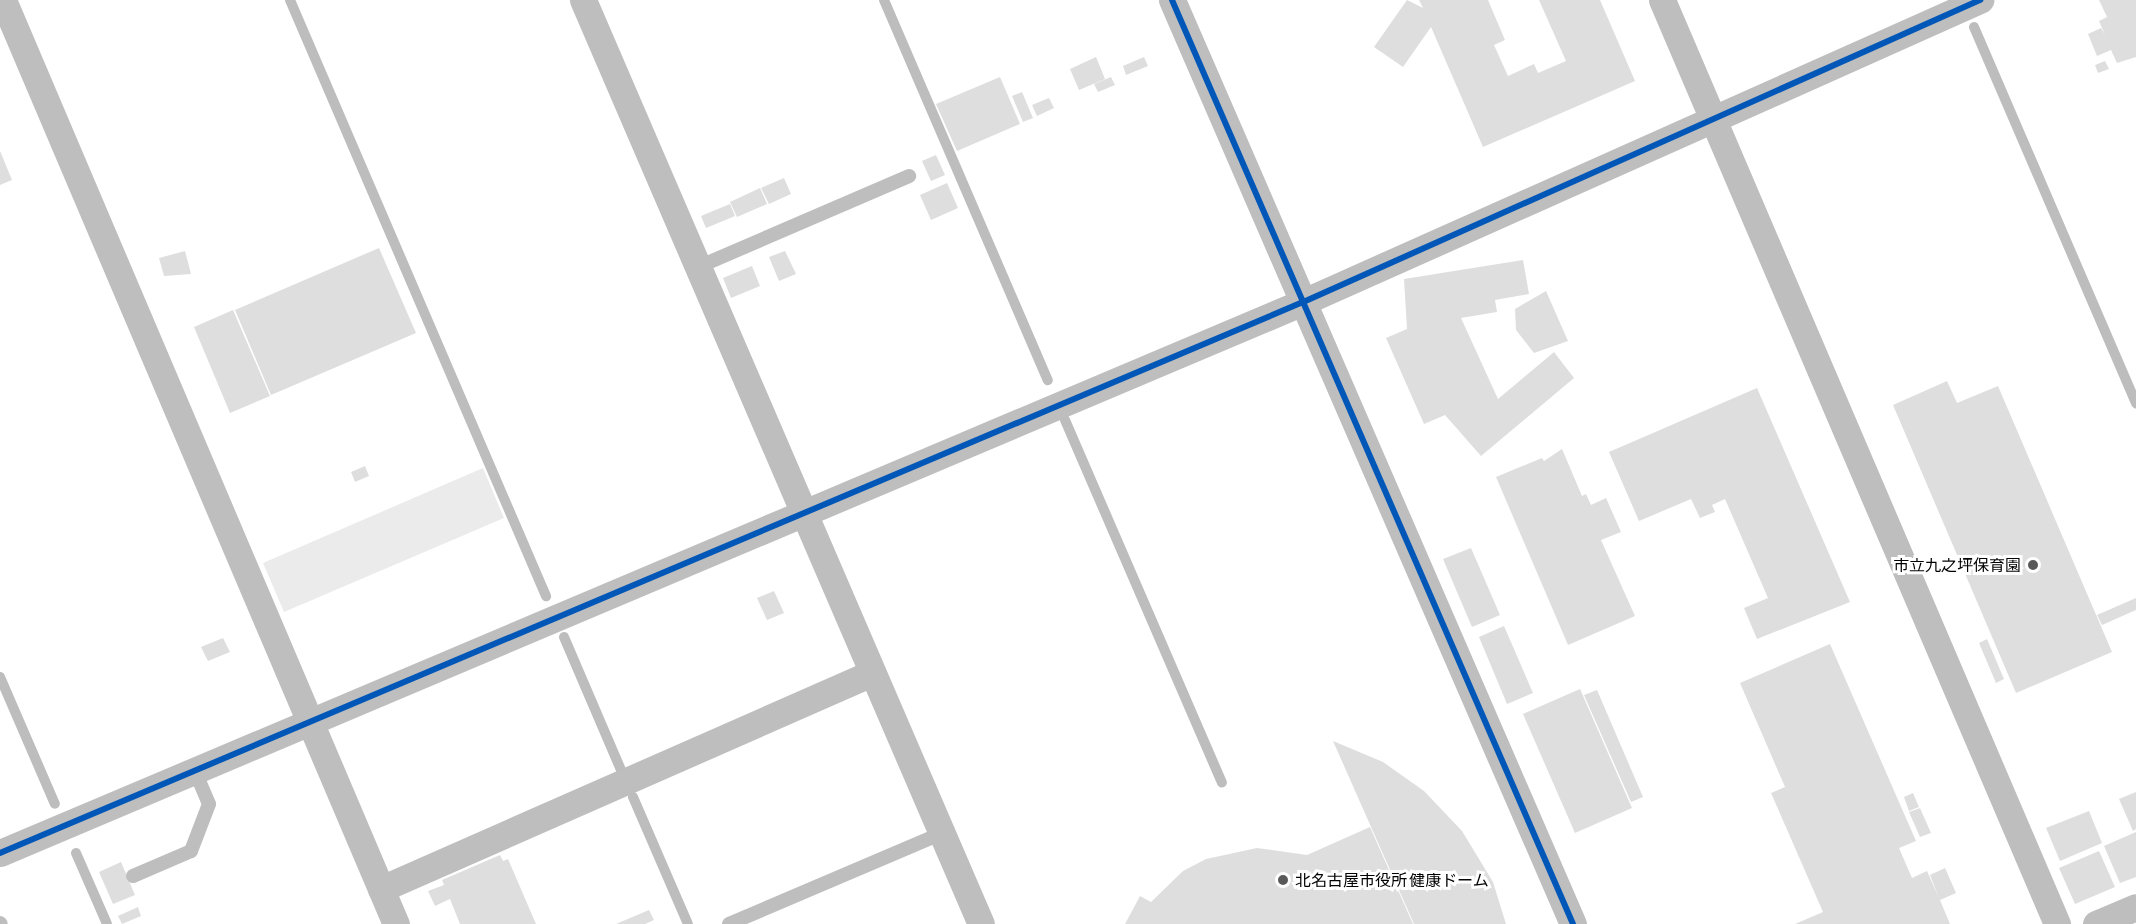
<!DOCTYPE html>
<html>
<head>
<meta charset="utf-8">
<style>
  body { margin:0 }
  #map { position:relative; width:2136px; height:924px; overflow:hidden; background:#fff; font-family:"Asap Condensed","Noto Sans JP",sans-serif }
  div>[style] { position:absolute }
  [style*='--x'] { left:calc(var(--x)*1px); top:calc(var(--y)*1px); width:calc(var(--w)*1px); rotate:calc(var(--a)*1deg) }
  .green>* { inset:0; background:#ebebeb }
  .stream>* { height:10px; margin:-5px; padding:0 5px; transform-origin:5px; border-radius:5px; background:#bdbdbd }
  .building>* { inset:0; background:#dedede }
  .service>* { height:14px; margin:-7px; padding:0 7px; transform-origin:7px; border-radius:7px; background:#bebebe }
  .minor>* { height:27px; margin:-13.5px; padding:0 13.5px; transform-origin:13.5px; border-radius:13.5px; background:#bebebe }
  .cycleway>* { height:6px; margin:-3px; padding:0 3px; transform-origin:3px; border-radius:3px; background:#0057b8 }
  .dots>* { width:16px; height:16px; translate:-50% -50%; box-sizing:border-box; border:3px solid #fff; border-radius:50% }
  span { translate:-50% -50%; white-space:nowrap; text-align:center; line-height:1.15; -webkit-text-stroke:6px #fff; paint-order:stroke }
  .poi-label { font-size:16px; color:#000 }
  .right { translate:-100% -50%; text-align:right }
  .left { translate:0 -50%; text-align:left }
</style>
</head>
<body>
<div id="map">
  <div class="green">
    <i style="clip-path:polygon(483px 468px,504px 518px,284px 612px,263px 563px)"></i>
  </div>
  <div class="stream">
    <i style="--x:290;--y:0;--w:649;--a:66.76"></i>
    <i style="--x:884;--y:0;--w:414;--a:66.7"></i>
    <i style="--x:1974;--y:27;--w:410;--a:66.7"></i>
    <i style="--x:1065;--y:420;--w:395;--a:66.6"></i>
    <i style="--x:564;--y:637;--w:145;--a:66.8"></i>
    <i style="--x:0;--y:677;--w:138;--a:66.6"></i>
    <i style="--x:633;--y:797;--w:138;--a:66.6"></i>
    <i style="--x:76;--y:853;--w:77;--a:66.4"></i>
  </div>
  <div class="building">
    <i style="clip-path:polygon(1407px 0,1423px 8px,1419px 0,1488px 0,1505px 40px,1494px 45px,1508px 76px,1534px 64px,1538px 73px,1566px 61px,1539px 0,1600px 0,1635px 81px,1483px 147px,1431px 27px,1403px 67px,1374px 47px)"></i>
    <i style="clip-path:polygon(2099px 0,2136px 0,2136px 57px,2117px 63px,2111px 50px,2097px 56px,2088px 34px,2101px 28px,2105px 35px,2099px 21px,2107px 17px)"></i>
    <i style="clip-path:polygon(1096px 57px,1105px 79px,1079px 90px,1070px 69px)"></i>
    <i style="clip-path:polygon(1144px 57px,1148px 66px,1126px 75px,1123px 66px)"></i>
    <i style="clip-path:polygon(2105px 61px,2109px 69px,2098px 73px,2095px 65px)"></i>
    <i style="clip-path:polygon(1000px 77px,1020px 124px,957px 151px,936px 104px)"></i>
    <i style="clip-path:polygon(1111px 77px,1115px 85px,1098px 92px,1094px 84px)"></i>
    <i style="clip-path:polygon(1022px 92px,1033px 118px,1023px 122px,1012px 96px)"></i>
    <i style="clip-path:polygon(1049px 98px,1054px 108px,1037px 116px,1032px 105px)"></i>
    <i style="clip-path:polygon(0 151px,12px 180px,0 185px)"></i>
    <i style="clip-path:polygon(936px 155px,945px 175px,931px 181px,922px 161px)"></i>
    <i style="clip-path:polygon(784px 178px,791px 194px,769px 204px,761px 188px)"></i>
    <i style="clip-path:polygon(947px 183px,958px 208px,931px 220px,920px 195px)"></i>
    <i style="clip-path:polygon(760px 188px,767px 204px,737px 217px,730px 202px)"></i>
    <i style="clip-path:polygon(730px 204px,735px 216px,706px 228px,701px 216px)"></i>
    <i style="clip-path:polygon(379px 248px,416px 333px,271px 395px,235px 310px)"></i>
    <i style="clip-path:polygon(185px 251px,191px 274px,164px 276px,159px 258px)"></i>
    <i style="clip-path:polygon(785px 251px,796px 274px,779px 281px,769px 257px)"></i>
    <i style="clip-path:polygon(1523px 260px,1529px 294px,1495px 300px,1497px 312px,1461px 318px,1498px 399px,1554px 352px,1574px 378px,1481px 456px,1445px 415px,1424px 424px,1386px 338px,1407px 329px,1404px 279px)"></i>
    <i style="clip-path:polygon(752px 266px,760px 286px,731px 298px,723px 278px)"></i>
    <i style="clip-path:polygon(1546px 291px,1568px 341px,1534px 353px,1516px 330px,1515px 309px)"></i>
    <i style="clip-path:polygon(233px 310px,270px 396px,230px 413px,194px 327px)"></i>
    <i style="clip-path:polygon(1947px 381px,1957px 403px,1998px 386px,2112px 652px,2016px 693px,1893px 405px)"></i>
    <i style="clip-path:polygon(1757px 388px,1850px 602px,1757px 639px,1744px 608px,1768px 598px,1725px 499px,1712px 505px,1715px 512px,1700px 518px,1691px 499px,1639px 521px,1609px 452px)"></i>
    <i style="clip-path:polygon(1562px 449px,1582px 496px,1586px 494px,1591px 505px,1606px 498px,1621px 532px,1601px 540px,1635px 616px,1568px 645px,1496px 477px,1542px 458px,1544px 461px)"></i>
    <i style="clip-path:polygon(365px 466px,369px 476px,355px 482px,351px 472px)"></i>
    <i style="clip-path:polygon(1471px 548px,1500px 615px,1472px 627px,1443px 559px)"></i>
    <i style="clip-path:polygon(774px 591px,784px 613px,767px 620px,757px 598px)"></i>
    <i style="clip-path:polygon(2136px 598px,2136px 610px,2102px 625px,2097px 615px)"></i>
    <i style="clip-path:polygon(1504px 626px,1533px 693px,1507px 704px,1479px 637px)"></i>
    <i style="clip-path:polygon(223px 638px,230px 652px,208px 661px,201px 647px)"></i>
    <i style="clip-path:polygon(1987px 639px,2004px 679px,1996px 683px,1979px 643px)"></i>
    <i style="clip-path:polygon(1830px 644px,1916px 841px,1899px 848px,1912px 878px,1927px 871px,1939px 898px,1930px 875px,1945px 868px,1956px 893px,1940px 900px,1950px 924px,1795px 924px,1823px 912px,1771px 793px,1785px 787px,1740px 683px)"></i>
    <i style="clip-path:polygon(1580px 689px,1632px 808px,1575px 833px,1523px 714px)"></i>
    <i style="clip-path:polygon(1597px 690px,1643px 797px,1631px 802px,1584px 695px)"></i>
    <i style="clip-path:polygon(1333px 741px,1383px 762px,1424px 791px,1462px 831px,1493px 882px,1506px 924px,1414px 924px)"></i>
    <i style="clip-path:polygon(2136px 792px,2136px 829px,2133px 831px,2119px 799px)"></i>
    <i style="clip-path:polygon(1913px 793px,1919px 807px,1909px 811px,1904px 797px)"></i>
    <i style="clip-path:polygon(1920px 808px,1931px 833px,1920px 837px,1909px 812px)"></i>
    <i style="clip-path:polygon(2089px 811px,2102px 843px,2060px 861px,2046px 828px)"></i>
    <i style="clip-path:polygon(1370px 827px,1413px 924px,1125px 924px,1140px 896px,1151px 902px,1183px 871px,1206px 859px,1257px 848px,1307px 855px)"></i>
    <i style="clip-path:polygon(2136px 832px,2136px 877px,2120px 883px,2104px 846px)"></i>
    <i style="clip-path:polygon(2099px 851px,2115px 887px,2075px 904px,2059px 868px)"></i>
    <i style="clip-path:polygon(500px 855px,503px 861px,508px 859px,536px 924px,460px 924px,450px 899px,435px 906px,428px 891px,444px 885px,442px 880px)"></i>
    <i style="clip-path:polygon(121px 862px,135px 895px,113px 904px,99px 872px)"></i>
    <i style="clip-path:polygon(138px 907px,141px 916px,122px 924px,118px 916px)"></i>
    <i style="clip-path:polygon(649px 910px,654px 920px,645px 924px,616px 924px)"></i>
  </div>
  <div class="service">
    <i style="--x:698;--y:267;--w:230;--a:-23.3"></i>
    <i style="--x:133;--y:876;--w:63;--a:-23.3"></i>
    <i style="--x:191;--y:851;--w:50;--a:-69"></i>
    <i style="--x:209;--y:804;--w:36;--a:-113"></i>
    <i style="--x:0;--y:923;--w:1;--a:45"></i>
    <i style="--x:729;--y:924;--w:232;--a:-23.1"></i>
  </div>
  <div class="minor">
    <i style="--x:3;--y:0;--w:1004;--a:66.96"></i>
    <i style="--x:583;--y:0;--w:1006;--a:66.7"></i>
    <i style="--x:1172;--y:0;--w:1007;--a:66.54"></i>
    <i style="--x:1662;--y:0;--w:1005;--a:66.85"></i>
    <i style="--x:0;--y:853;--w:1412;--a:-22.92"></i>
    <i style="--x:1301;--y:303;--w:744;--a:-24.05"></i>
    <i style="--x:381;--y:889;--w:536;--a:-23.75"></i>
    <i style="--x:2096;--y:924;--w:43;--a:-23"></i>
  </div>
  <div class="cycleway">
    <i style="--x:1172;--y:0;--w:1007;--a:66.54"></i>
    <i style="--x:0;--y:853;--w:1412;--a:-22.92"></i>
    <i style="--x:1301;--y:303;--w:744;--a:-24.05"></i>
  </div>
  <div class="dots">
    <i style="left:2033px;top:565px;background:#595959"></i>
    <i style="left:1283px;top:880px;background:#595959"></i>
  </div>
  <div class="poi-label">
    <span class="right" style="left:2021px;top:565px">市立九之坪保育園</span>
    <span class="left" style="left:1295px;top:880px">北名古屋市役所 健康ドーム</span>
  </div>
</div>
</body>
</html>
